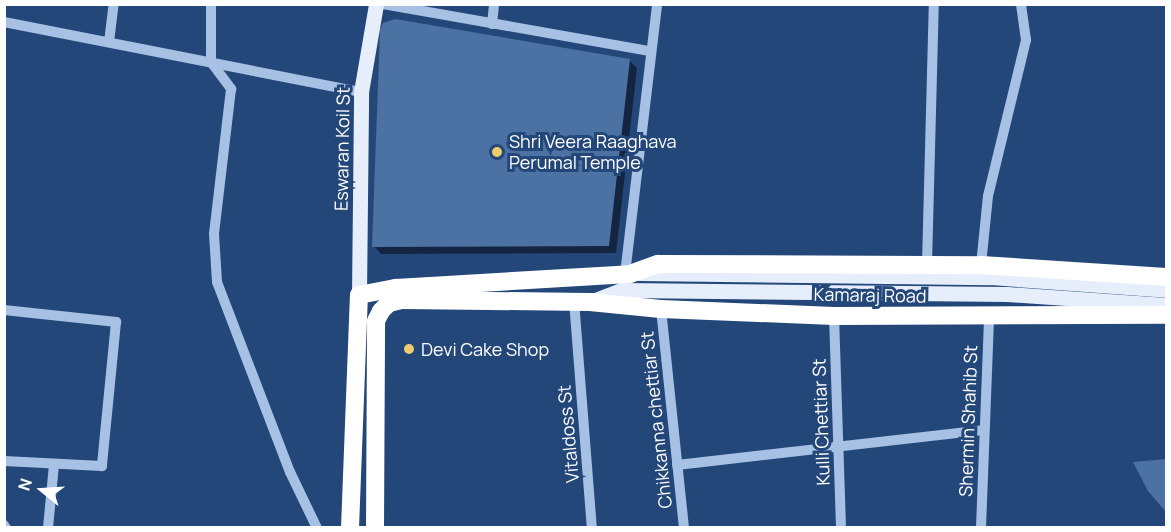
<!DOCTYPE html>
<html>
<head>
<meta charset="utf-8">
<style>
  body { margin:0 }
  #map { position:relative; width:1171px; height:532px; overflow:hidden; background:#244779; font-family:Manrope,sans-serif }
  div>[style] { position:absolute }
  [style*='--x'] { left:calc(var(--x)*1px); top:calc(var(--y)*1px); width:calc(var(--w)*1px); rotate:calc(var(--a)*1deg) }
  .shadow>* { inset:0; background:#0007 }
  .building>* { inset:0; background:#4c71a3 }
  .minor>* { height:10px; margin:-5px; padding:0 5px; transform-origin:5px; border-radius:5px; background:#a7c1e4 }
  .major>* { height:15px; margin:-7.5px; padding:0 7.5px; transform-origin:7.5px; border-radius:7.5px; background:#e6eefc }
  .highway>* { height:18px; margin:-9px; padding:0 9px; transform-origin:9px; border-radius:9px; background:#fff }
  .dots>* { width:16px; height:16px; translate:-50% -50%; box-sizing:border-box; border:3px solid #244779; border-radius:50% }
  span { translate:-50% -50%; white-space:nowrap; text-align:center; line-height:1.15; -webkit-text-stroke:6px #244779; paint-order:stroke }
  .poi-label { font-size:18px; color:#fff }
  .left { translate:0 -50%; text-align:left }
  .street-label { font-size:18px; color:#fff }
  .frame { position:absolute; inset:0; border:6px solid #fff; pointer-events:none }
  .north { position:absolute; left:12px; top:460px; width:60px; height:60px; -webkit-text-stroke:4px #244779; paint-order:stroke; rotate:288deg; font-size:16px; font-weight:700; line-height:24px; text-align:center; color:#fff }
  .north::after { content:''; display:block; margin:auto; width:21px; height:27px; background:#fff; clip-path:polygon(50% 0,100% 100%,50% 72%,0 100%) }
</style>
</head>
<body>
<div id="map">
  <div class="shadow">
    <i style="clip-path:polygon(629px 60px,637px 68px,616px 253px,381px 254px,374px 246px)"></i>
    <i style="clip-path:polygon(1166px 460px,1166px 510px,1157px 501px,1136px 464px)"></i>
  </div>
  <div class="building">
    <i style="clip-path:polygon(395px 19px,630px 59px,609px 246px,372px 247px,380px 30px,383px 23px)"></i>
    <i style="clip-path:polygon(1166px 459px,1166px 512px,1148px 491px,1133px 462px)"></i>
  </div>
  <div class="minor">
    <i style="--x:211;--y:4;--w:58;--a:90"></i>
    <i style="--x:211;--y:62;--w:34;--a:53"></i>
    <i style="--x:231;--y:89;--w:146;--a:96.7"></i>
    <i style="--x:214;--y:234;--w:48;--a:86.4"></i>
    <i style="--x:217;--y:282;--w:204;--a:69"></i>
    <i style="--x:290;--y:472;--w:62;--a:64.3"></i>
    <i style="--x:383;--y:4;--w:271;--a:10"></i>
    <i style="--x:4;--y:22;--w:364;--a:11.1"></i>
    <i style="--x:492;--y:24;--w:20;--a:-84"></i>
    <i style="--x:109;--y:42;--w:38;--a:-83"></i>
    <i style="--x:927;--y:264;--w:260;--a:-88.5"></i>
    <i style="--x:981;--y:265;--w:69;--a:-84.2"></i>
    <i style="--x:988;--y:196;--w:161;--a:-76.3"></i>
    <i style="--x:1026;--y:40;--w:36;--a:-98"></i>
    <i style="--x:625;--y:274;--w:272;--a:-83.2"></i>
    <i style="--x:574;--y:301;--w:228;--a:85.5"></i>
    <i style="--x:661;--y:309;--w:220;--a:84"></i>
    <i style="--x:4;--y:310;--w:113;--a:6.1"></i>
    <i style="--x:116;--y:322;--w:145;--a:95.6"></i>
    <i style="--x:102;--y:466;--w:98;--a:-177.1"></i>
    <i style="--x:834;--y:316;--w:212;--a:88.1"></i>
    <i style="--x:677;--y:465;--w:308;--a:-6.5"></i>
    <i style="--x:4;--y:525;--w:4;--a:56"></i>
    <i style="--x:48;--y:528;--w:64;--a:-84.6"></i>
    <i style="--x:981;--y:528;--w:211;--a:-87.8"></i>
  </div>
  <div class="major">
    <i style="--x:639;--y:273;--w:351;--a:0.7"></i>
    <i style="--x:990;--y:277;--w:176;--a:4.2"></i>
    <i style="--x:359;--y:295;--w:203;--a:-89.4"></i>
    <i style="--x:361;--y:92;--w:89;--a:-80.3"></i>
    <i style="--x:590;--y:302;--w:34;--a:-21"></i>
    <i style="--x:622;--y:290;--w:385;--a:0.6"></i>
    <i style="--x:1007;--y:294;--w:159;--a:4"></i>
  </div>
  <div class="highway">
    <i style="--x:350;--y:528;--w:233;--a:-87.8"></i>
    <i style="--x:359;--y:295;--w:38;--a:-11"></i>
    <i style="--x:396;--y:288;--w:234;--a:-3.4"></i>
    <i style="--x:630;--y:274;--w:30;--a:-20"></i>
    <i style="--x:658;--y:264;--w:323;--a:0.2"></i>
    <i style="--x:981;--y:265;--w:185;--a:3.7"></i>
    <i style="--x:375;--y:528;--w:207;--a:-89.7"></i>
    <i style="--x:376;--y:321;--w:11;--a:-63"></i>
    <i style="--x:381;--y:311;--w:11;--a:-45"></i>
    <i style="--x:389;--y:303;--w:13;--a:-13"></i>
    <i style="--x:402;--y:300;--w:188;--a:0.6"></i>
    <i style="--x:590;--y:302;--w:71;--a:5.6"></i>
    <i style="--x:661;--y:309;--w:173;--a:2.3"></i>
    <i style="--x:834;--y:316;--w:332;--a:-0.2"></i>
  </div>
  <div class="dots">
    <i style="left:497px;top:152px;background:#eecb6b"></i>
    <i style="left:409px;top:349px;background:#eecb6b"></i>
  </div>
  <div class="poi-label">
    <span class="left" style="left:509px;top:152px">Shri Veera Raaghava<br>Perumal Temple</span>
    <span class="left" style="left:421px;top:349px">Devi Cake Shop</span>
  </div>
  <div class="street-label">
    <span style="left:342px;top:149px;rotate:-89deg">Eswaran Koil St</span>
    <span style="left:870px;top:295px;rotate:1deg">Kamaraj Road</span>
    <span style="left:656px;top:420px;rotate:-96deg">Chikkanna chettiar St</span>
    <span style="left:968px;top:421px;rotate:-88deg">Shermin Shahib St</span>
    <span style="left:821px;top:422px;rotate:-92deg">Kulli Chettiar St</span>
    <span style="left:568px;top:434px;rotate:-95deg">Vitaldoss St</span>
  </div>
  <div class="frame"></div>
  <div class="north">N</div>
</div>
</body>
</html>
